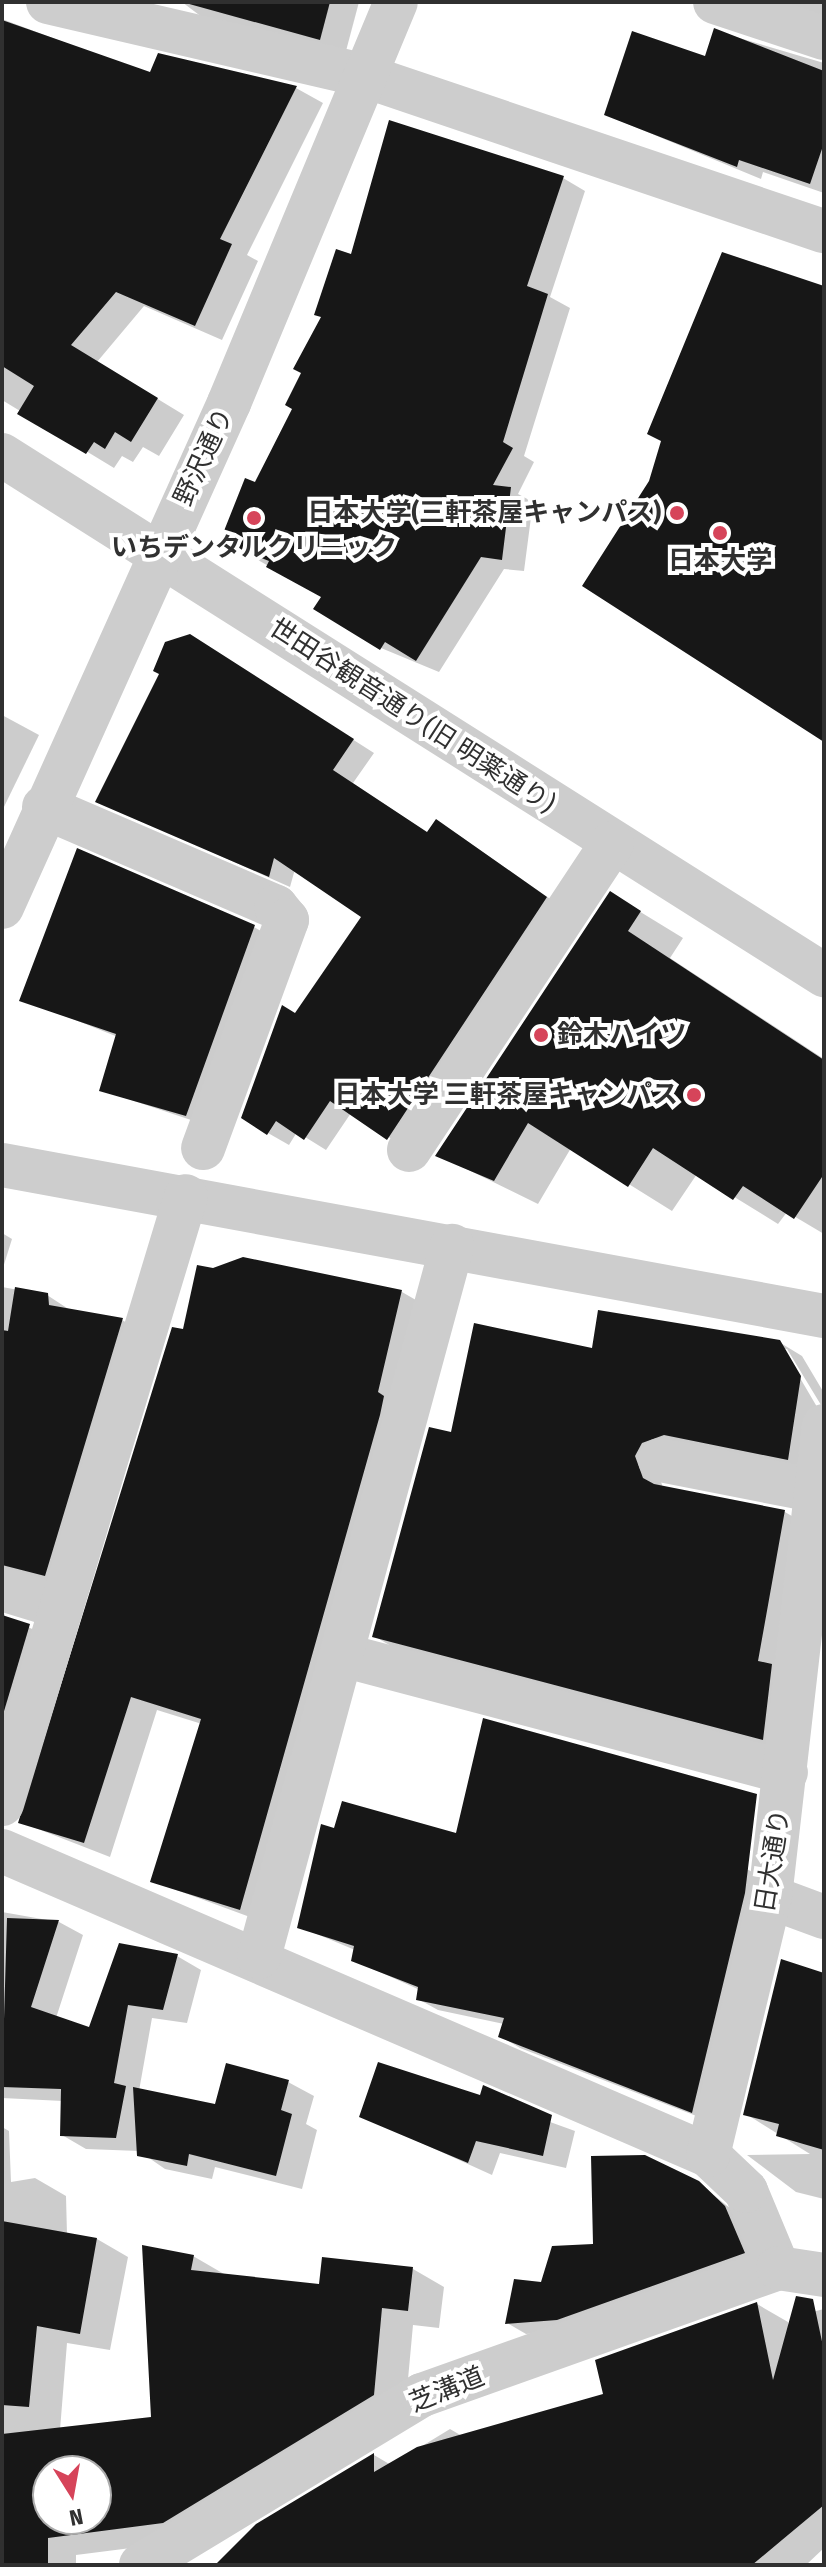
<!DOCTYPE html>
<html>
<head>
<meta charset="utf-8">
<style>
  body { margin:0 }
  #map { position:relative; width:826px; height:2567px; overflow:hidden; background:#fff; font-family:"Fira Sans Condensed","Noto Sans JP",sans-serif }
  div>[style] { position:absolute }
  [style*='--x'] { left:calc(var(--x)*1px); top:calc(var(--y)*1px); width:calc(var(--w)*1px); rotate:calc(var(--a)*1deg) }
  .shadow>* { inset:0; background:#0003 }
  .building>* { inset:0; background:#171717 }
  .minor>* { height:44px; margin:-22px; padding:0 22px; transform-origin:22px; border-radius:22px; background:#cdcdcd }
  .dots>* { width:22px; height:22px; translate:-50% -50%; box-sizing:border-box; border:4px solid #fff; border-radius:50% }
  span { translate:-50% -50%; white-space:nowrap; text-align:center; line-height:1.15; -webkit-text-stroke:8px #fff; paint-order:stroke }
  .street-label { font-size:26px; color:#303030 }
  .poi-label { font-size:26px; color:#303030; font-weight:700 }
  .right { translate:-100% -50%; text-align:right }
  .left { translate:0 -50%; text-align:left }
  .frame { position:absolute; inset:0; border:4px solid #303030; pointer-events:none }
  .north { position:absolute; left:32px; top:2455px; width:80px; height:80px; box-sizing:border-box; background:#fff; border:2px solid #acacac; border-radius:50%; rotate:169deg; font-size:22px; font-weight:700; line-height:32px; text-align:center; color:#303030 }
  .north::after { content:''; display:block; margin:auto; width:28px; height:36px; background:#d6445a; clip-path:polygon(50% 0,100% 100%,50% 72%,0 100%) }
</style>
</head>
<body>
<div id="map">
  <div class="shadow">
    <i style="clip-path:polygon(182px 2px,359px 2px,346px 51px,207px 21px)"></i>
    <i style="clip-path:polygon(782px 2px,824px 2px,824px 16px)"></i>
    <i style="clip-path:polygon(2px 19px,151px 75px,296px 88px,323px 103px,247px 255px,258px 261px,222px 340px,144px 306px,97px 362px,184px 415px,159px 456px,143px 447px,133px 462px,122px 456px,114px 468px,2px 400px)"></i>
    <i style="clip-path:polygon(716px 31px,824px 63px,824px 193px,763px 172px,761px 179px,606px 115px,706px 58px)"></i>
    <i style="clip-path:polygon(563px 178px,585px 191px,550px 297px,570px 308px,524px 456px,534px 462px,518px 494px,533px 502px,524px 571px,504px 569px,439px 672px,381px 648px,323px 597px,223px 540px,295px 408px,352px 257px)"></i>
    <i style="clip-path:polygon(211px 649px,374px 753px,353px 783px,429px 834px,457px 834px,566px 910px,409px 1150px,351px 1113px,326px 1150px,297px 1132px,289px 1145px,268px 1133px,296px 1015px,364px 916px,295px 869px,290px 887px,98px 801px)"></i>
    <i style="clip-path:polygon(2px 715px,39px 735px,2px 811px)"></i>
    <i style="clip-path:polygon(611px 894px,683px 938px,670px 958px,824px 1059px,824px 1234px,787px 1212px,778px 1224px,697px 1174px,672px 1211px,571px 1148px,538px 1204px,438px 1155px)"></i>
    <i style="clip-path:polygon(254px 927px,271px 937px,203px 1124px,101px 1090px,118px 1037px,45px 1008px)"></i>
    <i style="clip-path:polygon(2px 1233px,12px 1239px,2px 1271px)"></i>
    <i style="clip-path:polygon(243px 1259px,402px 1292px,428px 1307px,266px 1923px,152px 1881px,202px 1724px,157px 1710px,110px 1857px,20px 1822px,185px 1332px,213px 1270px)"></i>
    <i style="clip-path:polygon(2px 1287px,47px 1295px,70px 1310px,122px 1320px,144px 1333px,67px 1587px,2px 1593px)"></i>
    <i style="clip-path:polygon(evenodd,779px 1342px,802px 1356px,824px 1393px,817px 1472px,657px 1469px,663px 1488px,785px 1512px,807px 1525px,766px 1746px,396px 1649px,374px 1636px,452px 1435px,594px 1351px,779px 1342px,783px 1349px,787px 1349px,824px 1410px,820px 1412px,783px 1349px)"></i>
    <i style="clip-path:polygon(2px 1607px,5px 1616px,51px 1638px,2px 1801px)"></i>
    <i style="clip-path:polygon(484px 1720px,754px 1798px,747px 1869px,767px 1881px,712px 2122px,520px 2048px,500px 2036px,504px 2024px,438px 2010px,418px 1999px,420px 1990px,353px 1960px,355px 1950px,300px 1927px,336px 1831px,458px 1835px)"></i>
    <i style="clip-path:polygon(2px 1912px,59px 1922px,83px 1935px,56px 2018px,90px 2030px,177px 1956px,201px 1970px,187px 2023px,152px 2018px,139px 2091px,217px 2106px,288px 2082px,314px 2096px,306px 2124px,317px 2130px,302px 2189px,215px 2167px,212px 2179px,165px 2169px,139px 2151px,86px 2149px,62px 2135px,63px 2101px,2px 2098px)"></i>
    <i style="clip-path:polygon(824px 1975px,824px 2199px,796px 2192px,747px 2155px,810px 2154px,746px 2114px)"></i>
    <i style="clip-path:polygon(481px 2097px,575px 2131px,566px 2168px,500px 2153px,492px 2175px,362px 2116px)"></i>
    <i style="clip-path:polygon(evenodd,2px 2127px,9px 2131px,11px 2182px,35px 2178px,66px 2196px,67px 2234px,97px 2239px,128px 2257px,110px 2350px,67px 2343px,60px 2430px,153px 2419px,193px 2256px,224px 2274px,321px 2286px,413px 2269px,444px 2287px,439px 2328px,413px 2325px,405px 2412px,194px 2540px,76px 2555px,76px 2565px,2px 2565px,2px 2127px,48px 2471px,96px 2471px,96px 2519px,48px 2519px,48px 2471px)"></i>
    <i style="clip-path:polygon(698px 2183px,744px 2219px,759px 2265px,577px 2330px,526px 2334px,507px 2323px,542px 2284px)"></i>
    <i style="clip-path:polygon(757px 2304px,788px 2322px,795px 2359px,808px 2313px,824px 2309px,824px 2548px,806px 2565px,218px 2565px,258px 2526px,374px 2455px,391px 2465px,450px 2429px,462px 2436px,605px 2395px)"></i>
  </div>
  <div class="building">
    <i style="clip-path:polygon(182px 2px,330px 2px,320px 40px)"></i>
    <i style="clip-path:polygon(2px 20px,150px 72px,158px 53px,297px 86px,220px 239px,232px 244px,195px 326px,116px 292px,71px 345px,158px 398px,131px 442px,115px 432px,105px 449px,94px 442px,86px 454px,17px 414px,34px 386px,2px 366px)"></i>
    <i style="clip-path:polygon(714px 28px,824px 71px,824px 143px,810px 184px,739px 160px,737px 167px,604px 115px,632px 31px,705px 56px)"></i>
    <i style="clip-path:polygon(389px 120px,564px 176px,527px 286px,548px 294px,503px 442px,513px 448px,493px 485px,511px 487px,502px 560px,481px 557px,416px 661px,385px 642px,380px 650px,313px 609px,321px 597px,266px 567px,269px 561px,220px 541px,245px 478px,255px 482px,292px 409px,285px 405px,301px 373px,293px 369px,321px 317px,314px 315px,336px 249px,351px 254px)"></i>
    <i style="clip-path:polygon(722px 252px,824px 286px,824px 742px,582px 586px,649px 481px,661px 441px,647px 434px)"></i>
    <i style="clip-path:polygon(190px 634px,354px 739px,333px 770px,427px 832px,436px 819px,547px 897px,387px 1140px,330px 1101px,304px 1140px,276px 1121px,267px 1135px,241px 1118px,282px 1005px,295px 1013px,361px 917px,274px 858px,269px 877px,95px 802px,159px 674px,153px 671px,165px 642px)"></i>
    <i style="clip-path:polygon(77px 848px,255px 925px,186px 1116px,99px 1091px,116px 1034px,19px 1001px)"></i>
    <i style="clip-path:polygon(610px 891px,641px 911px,628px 931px,824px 1060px,824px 1174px,794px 1219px,743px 1186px,733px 1200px,653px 1148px,628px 1187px,528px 1123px,494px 1181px,435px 1156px)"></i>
    <i style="clip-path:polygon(243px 1257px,402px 1290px,378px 1392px,384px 1396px,380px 1415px,240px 1910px,150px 1882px,201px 1719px,131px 1697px,84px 1843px,18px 1823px,172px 1327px,183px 1329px,197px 1265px,213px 1268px)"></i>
    <i style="clip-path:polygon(15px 1287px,48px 1293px,49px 1305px,123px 1318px,45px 1576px,2px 1565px,2px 1330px,8px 1331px)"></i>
    <i style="clip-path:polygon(598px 1310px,780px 1340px,801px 1376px,788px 1460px,664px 1435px,642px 1443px,635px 1456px,643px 1478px,654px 1484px,785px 1510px,758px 1661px,772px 1664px,763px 1740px,372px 1637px,429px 1427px,451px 1432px,474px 1323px,592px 1348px)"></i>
    <i style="clip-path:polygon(2px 1615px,30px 1624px,2px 1718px)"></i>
    <i style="clip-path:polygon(483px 1718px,757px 1794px,745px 1893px,692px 2113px,498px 2037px,504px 2018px,416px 2000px,418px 1987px,351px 1961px,354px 1946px,297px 1928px,321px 1824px,334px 1828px,342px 1801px,456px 1833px)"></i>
    <i style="clip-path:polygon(7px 1918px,59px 1920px,31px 2007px,89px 2027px,119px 1943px,178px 1954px,163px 2010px,128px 2005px,114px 2083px,126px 2086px,116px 2138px,60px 2136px,61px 2089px,2px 2087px)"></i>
    <i style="clip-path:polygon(781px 1959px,824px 1973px,824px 2150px,776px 2136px,779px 2124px,743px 2115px)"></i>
    <i style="clip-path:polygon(378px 2062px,480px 2095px,483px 2085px,552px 2115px,543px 2156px,476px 2141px,468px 2163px,359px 2117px)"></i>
    <i style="clip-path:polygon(226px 2063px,289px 2080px,281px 2110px,292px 2114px,276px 2176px,189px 2154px,187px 2166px,137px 2156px,133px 2087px,215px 2104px)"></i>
    <i style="clip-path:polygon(645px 2155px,699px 2181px,725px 2206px,745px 2253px,557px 2320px,505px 2324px,514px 2279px,541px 2282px,552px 2246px,593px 2244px,591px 2156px)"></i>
    <i style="clip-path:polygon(2px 2221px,97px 2238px,80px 2334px,37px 2326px,29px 2407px,2px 2405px)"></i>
    <i style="clip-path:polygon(evenodd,142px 2245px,194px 2255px,191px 2270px,319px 2284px,322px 2257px,413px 2267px,408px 2311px,382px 2308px,374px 2395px,163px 2523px,48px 2538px,48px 2565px,2px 2565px,2px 2434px,151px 2417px,142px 2245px,48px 2471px,96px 2471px,96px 2519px,48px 2519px,48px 2471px)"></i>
    <i style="clip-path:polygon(796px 2296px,813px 2299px,824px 2351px,824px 2505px,752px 2565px,215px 2565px,256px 2524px,374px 2453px,374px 2472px,417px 2447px,603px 2394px,595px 2360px,757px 2302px,773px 2380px)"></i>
  </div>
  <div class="minor">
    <i style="--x:48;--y:2;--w:326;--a:13.1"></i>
    <i style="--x:365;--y:76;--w:484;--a:18.7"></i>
    <i style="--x:715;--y:2;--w:115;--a:18.3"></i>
    <i style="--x:2;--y:455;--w:973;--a:32.32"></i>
    <i style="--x:44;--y:807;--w:253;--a:23.3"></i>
    <i style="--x:276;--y:907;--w:17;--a:50"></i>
    <i style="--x:287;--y:920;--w:243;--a:110.2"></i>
    <i style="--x:2;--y:907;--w:553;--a:-65.75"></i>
    <i style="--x:229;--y:403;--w:434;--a:-67.4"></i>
    <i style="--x:409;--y:1150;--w:368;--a:-56.5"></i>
    <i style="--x:2;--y:1165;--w:836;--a:10.41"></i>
    <i style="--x:660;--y:1460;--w:156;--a:11.1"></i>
    <i style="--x:2;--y:1589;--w:62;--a:17"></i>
    <i style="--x:346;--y:1656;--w:455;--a:14.8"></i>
    <i style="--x:2;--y:1804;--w:635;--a:-73.16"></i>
    <i style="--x:2;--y:1851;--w:769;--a:23.3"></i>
    <i style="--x:770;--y:1897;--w:58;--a:20.3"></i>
    <i style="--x:259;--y:1957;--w:737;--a:-74.81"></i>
    <i style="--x:778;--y:2268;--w:83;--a:-112.6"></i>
    <i style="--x:746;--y:2191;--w:52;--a:-136.5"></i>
    <i style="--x:708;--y:2155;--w:265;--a:-76.5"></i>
    <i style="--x:770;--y:1897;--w:474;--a:-83.5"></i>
    <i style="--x:141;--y:2565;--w:328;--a:-31.2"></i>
    <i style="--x:422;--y:2395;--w:378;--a:-19.6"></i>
    <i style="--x:778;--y:2268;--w:47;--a:8.7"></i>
  </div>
  <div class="dots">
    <i style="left:677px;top:513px;background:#d6445a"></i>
    <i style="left:254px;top:518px;background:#d6445a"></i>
    <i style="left:720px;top:533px;background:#d6445a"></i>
    <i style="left:541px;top:1035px;background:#d6445a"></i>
    <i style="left:694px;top:1095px;background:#d6445a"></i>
  </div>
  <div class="street-label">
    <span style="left:204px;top:457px;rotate:-65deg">野沢通り</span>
    <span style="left:412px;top:716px;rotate:33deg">世田谷観音通り(旧 明薬通り)</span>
    <span style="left:773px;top:1861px;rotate:-81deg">日大通り</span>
    <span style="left:447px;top:2390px;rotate:-22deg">芝溝道</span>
  </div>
  <div class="poi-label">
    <span class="right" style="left:661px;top:513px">日本大学(三軒茶屋キャンパス)</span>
    <span style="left:254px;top:548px">いちデンタルクリニック</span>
    <span style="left:720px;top:561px">日本大学</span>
    <span class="left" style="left:557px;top:1035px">鈴木ハイツ</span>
    <span class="right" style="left:678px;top:1095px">日本大学 三軒茶屋キャンパス</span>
  </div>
  <div class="frame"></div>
  <div class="north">N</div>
</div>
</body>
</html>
